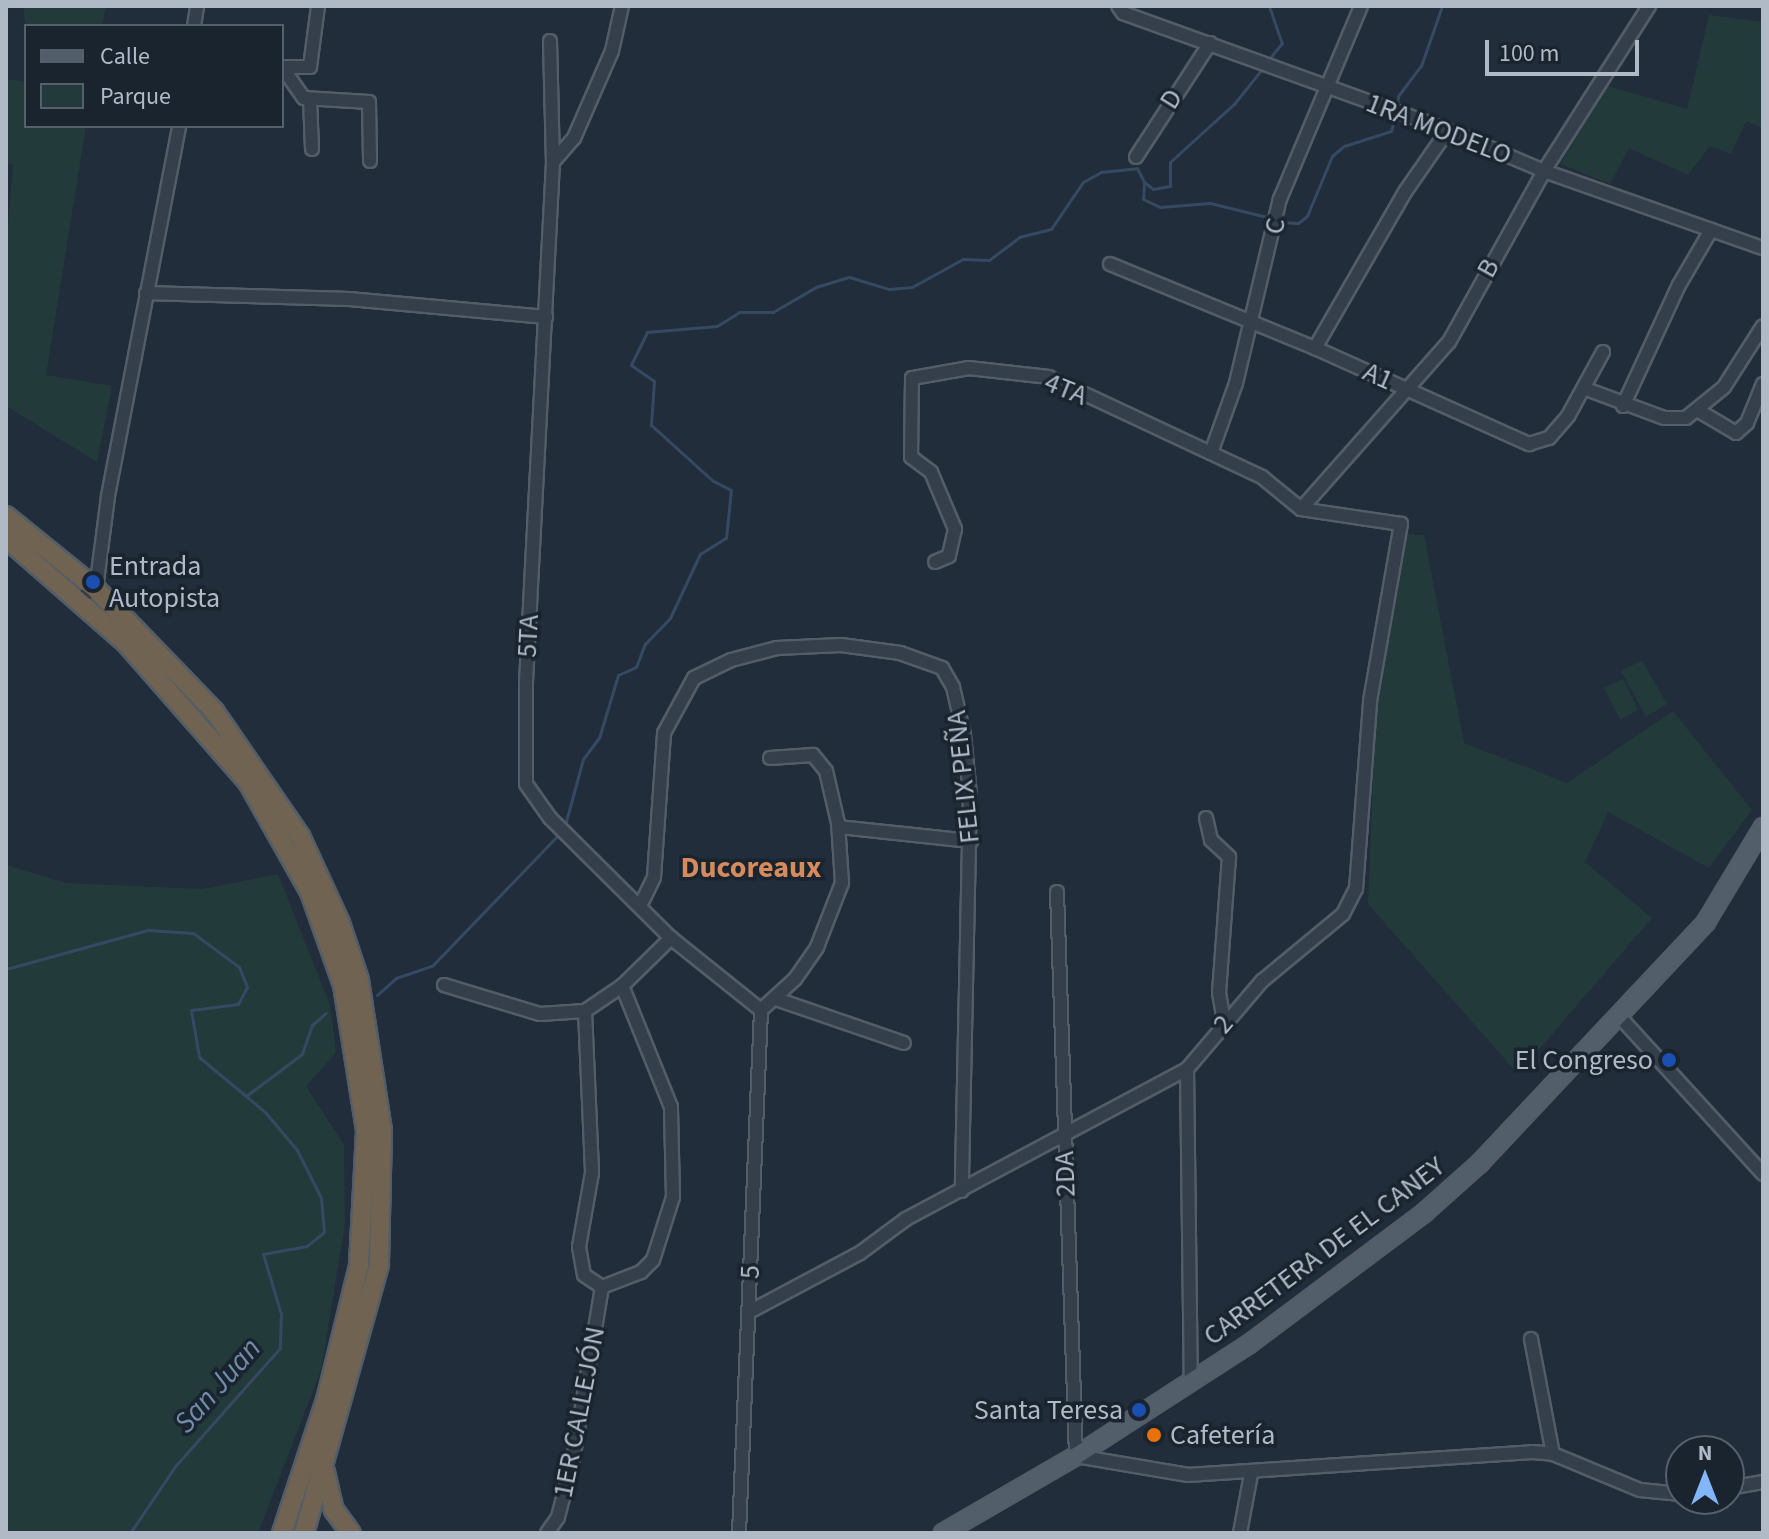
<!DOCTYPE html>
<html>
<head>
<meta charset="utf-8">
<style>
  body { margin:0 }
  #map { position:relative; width:1769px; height:1539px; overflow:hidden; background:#212d3a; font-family:"Source Sans 3",sans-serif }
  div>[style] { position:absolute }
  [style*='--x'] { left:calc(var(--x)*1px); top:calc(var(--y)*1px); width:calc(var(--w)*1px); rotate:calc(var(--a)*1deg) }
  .green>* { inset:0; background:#233a3b }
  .stream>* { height:3px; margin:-1.5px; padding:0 1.5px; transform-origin:1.5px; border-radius:1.5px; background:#354a62 }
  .roads { filter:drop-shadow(2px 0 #535d68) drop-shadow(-2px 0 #535d68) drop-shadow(0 2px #535d68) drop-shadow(0 -2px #535d68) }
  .minor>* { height:12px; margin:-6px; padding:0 6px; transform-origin:6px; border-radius:6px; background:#353f4b }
  .major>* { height:16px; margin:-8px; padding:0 8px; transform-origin:8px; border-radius:8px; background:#535e6b }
  .highway>* { height:18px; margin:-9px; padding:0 9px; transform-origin:9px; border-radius:9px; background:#716352 }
  .dots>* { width:22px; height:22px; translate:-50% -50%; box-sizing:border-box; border:4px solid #1a242f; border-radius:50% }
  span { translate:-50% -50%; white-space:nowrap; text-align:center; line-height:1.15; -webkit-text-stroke:7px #1a242f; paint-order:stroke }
  .street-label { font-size:28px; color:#b0bac7 }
  .poi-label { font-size:28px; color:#b0bac7 }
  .left { translate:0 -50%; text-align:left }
  .right { translate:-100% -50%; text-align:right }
  .neighbourhood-label { font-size:30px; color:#d58b5d; font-weight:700 }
  .water-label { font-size:30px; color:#708caa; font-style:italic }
  .frame { position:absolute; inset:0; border:8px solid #b0bac7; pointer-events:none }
  .legend { position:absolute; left:24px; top:24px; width:260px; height:104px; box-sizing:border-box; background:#1a242f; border:2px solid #56606c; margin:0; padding:10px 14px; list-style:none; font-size:24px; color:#b0bac7 }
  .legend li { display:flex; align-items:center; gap:16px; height:40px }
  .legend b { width:40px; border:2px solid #56606c }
  .north { position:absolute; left:1665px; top:1435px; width:80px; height:80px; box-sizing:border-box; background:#1a242f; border:2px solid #56606c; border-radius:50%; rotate:0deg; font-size:22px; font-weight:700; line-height:32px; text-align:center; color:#b0bac7 }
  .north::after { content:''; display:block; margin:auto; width:28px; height:36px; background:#83b6f9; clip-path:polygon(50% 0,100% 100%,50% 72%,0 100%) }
  .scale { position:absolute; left:1485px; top:40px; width:154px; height:36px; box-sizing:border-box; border:4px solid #b0bac7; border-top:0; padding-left:10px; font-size:24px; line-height:28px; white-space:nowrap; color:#b0bac7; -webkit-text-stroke:6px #1a242f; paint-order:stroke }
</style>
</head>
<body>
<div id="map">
  <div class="green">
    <i style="clip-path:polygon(23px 6px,106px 6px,102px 26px,26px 29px)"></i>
    <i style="clip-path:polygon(1709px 15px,1763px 22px,1763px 128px,1746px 121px,1731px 154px,1710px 146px,1688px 175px,1629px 148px,1610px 184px,1560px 164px,1608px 86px,1687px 109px)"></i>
    <i style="clip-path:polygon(6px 79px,26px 82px,26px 126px,86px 126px,46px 375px,112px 386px,97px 462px,6px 406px,6px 249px,13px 165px,6px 163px)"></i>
    <i style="clip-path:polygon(1407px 534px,1424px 535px,1464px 743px,1567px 783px,1673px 711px,1752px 810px,1709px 868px,1608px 812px,1585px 862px,1652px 918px,1518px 1074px,1368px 904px,1376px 701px)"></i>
    <i style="clip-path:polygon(1642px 660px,1667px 704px,1646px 717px,1621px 671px)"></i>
    <i style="clip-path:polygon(1623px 679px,1638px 710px,1620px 720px,1604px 688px)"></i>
    <i style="clip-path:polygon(6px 865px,66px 883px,203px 889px,278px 874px,330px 1005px,336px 1053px,306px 1086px,344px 1145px,345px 1224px,321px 1370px,258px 1533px,6px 1533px)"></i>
  </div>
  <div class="stream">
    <i style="--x:1269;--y:6;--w:39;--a:71"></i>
    <i style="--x:1282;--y:43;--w:21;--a:129"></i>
    <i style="--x:1397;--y:106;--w:10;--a:-84"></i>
    <i style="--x:1398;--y:96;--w:38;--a:-53"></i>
    <i style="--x:1421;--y:66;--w:64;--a:-70.7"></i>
    <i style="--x:1144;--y:182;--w:11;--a:38"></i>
    <i style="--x:1153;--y:189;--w:17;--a:-10"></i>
    <i style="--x:1170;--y:186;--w:24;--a:-90"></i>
    <i style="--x:1170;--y:162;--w:86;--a:-42.2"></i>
    <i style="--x:1234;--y:104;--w:45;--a:-51.3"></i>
    <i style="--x:1278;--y:222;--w:20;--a:3"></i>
    <i style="--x:1298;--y:223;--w:11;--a:-38"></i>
    <i style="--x:1307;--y:216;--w:65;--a:-67.4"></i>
    <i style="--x:1332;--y:156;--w:16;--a:-40"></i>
    <i style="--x:1344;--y:146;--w:49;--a:-17.7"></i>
    <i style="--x:1391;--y:131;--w:18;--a:-74"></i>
    <i style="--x:565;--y:825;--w:68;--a:-74.7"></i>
    <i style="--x:583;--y:759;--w:26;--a:-53"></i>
    <i style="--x:599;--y:738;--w:66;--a:-73.2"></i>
    <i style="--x:618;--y:675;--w:20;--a:-24"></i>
    <i style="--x:636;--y:667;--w:25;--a:-69"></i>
    <i style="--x:645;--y:644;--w:36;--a:-46"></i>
    <i style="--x:670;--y:618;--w:71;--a:-64.9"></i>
    <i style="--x:700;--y:554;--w:31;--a:-32"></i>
    <i style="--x:726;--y:538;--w:48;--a:-84.1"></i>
    <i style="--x:731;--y:490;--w:20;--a:-153"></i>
    <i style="--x:713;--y:481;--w:84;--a:-137.9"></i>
    <i style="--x:651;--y:425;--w:44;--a:-86.1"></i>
    <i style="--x:654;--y:381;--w:28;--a:-145"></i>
    <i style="--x:631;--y:365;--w:37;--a:-64"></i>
    <i style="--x:647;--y:332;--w:70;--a:-4.9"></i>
    <i style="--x:717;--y:326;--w:26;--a:-32"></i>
    <i style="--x:739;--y:312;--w:34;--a:0"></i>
    <i style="--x:773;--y:312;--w:50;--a:-30.2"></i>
    <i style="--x:816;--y:287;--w:34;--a:-17"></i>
    <i style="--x:849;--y:277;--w:42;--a:16.7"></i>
    <i style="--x:889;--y:289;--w:23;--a:-5"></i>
    <i style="--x:912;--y:287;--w:58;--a:-28.8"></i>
    <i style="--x:963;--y:259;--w:26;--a:2"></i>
    <i style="--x:989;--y:260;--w:38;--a:-37"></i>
    <i style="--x:1019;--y:237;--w:33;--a:-14"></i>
    <i style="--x:1051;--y:229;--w:57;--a:-55.8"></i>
    <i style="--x:1083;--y:182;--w:21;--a:-29"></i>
    <i style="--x:1101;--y:172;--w:36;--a:-6"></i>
    <i style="--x:1137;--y:168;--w:16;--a:63"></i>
    <i style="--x:1144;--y:182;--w:17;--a:93"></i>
    <i style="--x:1143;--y:199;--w:19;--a:25"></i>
    <i style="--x:1160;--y:207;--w:50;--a:-4.6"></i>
    <i style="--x:1210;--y:203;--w:63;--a:13.8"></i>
    <i style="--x:6;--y:969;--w:147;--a:-15.4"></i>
    <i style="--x:148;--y:930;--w:45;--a:3.8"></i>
    <i style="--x:193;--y:933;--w:57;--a:36.5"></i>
    <i style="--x:239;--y:967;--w:22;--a:68"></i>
    <i style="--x:247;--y:987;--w:19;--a:118"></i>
    <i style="--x:238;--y:1004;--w:47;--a:172.7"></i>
    <i style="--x:191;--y:1010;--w:48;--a:80.3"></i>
    <i style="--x:199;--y:1057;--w:86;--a:39.8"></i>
    <i style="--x:265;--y:1112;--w:50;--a:49.9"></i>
    <i style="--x:297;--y:1150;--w:54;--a:63.4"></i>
    <i style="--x:321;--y:1198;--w:34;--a:85"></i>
    <i style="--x:324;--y:1232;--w:22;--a:141"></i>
    <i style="--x:307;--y:1246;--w:45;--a:169.7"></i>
    <i style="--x:263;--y:1254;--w:63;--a:73.3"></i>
    <i style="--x:281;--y:1314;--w:34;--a:92"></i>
    <i style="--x:280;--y:1348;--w:157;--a:131.6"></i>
    <i style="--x:176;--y:1465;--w:82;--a:124.1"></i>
    <i style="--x:377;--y:995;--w:25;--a:-42"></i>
    <i style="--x:396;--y:978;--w:39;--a:-19"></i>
    <i style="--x:433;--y:965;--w:185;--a:-46.1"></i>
    <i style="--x:246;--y:1096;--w:70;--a:-36.9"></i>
    <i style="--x:302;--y:1054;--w:31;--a:-71"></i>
    <i style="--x:312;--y:1025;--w:18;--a:-41"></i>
  </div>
  <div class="roads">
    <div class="minor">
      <i style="--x:1118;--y:6;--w:9;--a:54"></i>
      <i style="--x:1123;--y:13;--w:345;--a:19.8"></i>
      <i style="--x:1448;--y:130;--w:104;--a:23.1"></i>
      <i style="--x:1544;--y:171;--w:232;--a:19.4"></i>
      <i style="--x:194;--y:26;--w:20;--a:-81"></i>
      <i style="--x:550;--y:41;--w:121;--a:88.6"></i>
      <i style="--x:553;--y:162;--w:522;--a:92.97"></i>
      <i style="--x:526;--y:683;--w:101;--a:90"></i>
      <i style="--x:526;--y:784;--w:42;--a:54.8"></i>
      <i style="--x:550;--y:818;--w:170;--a:44.8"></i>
      <i style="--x:671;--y:938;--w:115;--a:38.7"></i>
      <i style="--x:282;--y:67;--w:38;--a:55"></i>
      <i style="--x:304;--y:98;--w:65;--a:3.5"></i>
      <i style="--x:369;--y:102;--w:59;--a:89"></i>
      <i style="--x:284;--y:67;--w:26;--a:0"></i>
      <i style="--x:310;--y:67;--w:62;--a:-82.5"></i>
      <i style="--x:310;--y:99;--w:50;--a:87.7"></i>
      <i style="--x:1136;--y:157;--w:136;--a:-57"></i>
      <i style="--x:553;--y:162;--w:32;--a:-49"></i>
      <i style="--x:574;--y:138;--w:95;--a:-66.4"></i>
      <i style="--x:612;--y:51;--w:46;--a:-77.5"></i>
      <i style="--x:1110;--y:264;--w:222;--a:22.3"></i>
      <i style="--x:1315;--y:348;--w:235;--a:24.2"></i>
      <i style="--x:1529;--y:444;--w:21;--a:-17"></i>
      <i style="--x:1549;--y:438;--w:29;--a:-49"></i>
      <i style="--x:1568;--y:416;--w:73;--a:-61.3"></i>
      <i style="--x:146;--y:293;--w:203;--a:1.7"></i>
      <i style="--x:349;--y:299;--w:198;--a:5.2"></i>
      <i style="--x:1315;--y:348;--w:180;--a:-60"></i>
      <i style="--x:1405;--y:192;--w:75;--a:-55.3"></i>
      <i style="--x:1586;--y:389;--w:83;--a:20.4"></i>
      <i style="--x:1664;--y:418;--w:22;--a:0"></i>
      <i style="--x:1686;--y:418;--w:49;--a:-39.2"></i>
      <i style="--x:1724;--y:387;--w:72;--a:-57.4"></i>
      <i style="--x:1623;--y:406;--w:133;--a:-65.2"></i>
      <i style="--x:1679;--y:285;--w:64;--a:-59.8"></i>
      <i style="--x:1699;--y:411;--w:43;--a:30.7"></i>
      <i style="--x:1736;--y:433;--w:15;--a:-42"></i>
      <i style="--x:1747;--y:423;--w:42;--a:-67.7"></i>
      <i style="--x:1211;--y:453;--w:74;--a:-70.3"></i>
      <i style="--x:1236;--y:383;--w:189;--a:-76.6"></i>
      <i style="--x:1280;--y:199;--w:209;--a:-67.2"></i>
      <i style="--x:1301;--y:509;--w:223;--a:-48.5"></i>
      <i style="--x:1449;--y:342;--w:196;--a:-60.9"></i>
      <i style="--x:1544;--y:171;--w:196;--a:-57.5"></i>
      <i style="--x:79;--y:598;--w:19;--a:-28"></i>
      <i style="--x:96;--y:589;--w:94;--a:-82.6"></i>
      <i style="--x:108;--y:496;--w:377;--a:-79.1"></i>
      <i style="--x:1206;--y:818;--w:23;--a:77"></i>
      <i style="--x:1211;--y:840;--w:25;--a:43"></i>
      <i style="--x:1229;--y:857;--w:136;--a:94.2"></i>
      <i style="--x:1219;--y:993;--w:29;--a:80"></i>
      <i style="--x:839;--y:827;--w:133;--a:6.1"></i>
      <i style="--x:1057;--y:892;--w:564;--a:88.07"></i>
      <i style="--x:1076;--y:1456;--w:114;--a:9.6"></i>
      <i style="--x:1188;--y:1475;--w:345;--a:-3.8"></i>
      <i style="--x:1532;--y:1452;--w:21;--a:5"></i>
      <i style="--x:1553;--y:1454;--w:94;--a:22.5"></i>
      <i style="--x:1640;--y:1490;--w:41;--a:5.6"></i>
      <i style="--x:641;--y:904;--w:30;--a:-64"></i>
      <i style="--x:654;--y:877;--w:144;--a:-86"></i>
      <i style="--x:664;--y:733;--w:63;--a:-61.4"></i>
      <i style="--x:694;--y:678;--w:41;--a:-25.9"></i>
      <i style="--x:731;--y:660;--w:48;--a:-14.6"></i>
      <i style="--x:777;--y:648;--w:64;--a:-2.7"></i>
      <i style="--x:841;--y:645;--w:60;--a:7.7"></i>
      <i style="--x:900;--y:653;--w:45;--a:19.7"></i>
      <i style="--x:942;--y:668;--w:22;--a:60"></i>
      <i style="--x:953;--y:687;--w:49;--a:77.1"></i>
      <i style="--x:964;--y:735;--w:60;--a:84.3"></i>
      <i style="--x:970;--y:795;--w:396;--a:91.2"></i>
      <i style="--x:444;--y:985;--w:100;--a:16.8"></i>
      <i style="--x:540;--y:1014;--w:45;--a:-3.8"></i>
      <i style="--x:585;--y:1011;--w:45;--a:-34"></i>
      <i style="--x:622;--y:986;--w:69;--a:-44.4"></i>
      <i style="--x:776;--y:999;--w:135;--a:19"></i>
      <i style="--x:761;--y:1010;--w:46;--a:-42.4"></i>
      <i style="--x:795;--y:979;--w:39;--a:-55"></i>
      <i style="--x:817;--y:947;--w:69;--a:-68.7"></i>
      <i style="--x:842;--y:883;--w:60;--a:-93.8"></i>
      <i style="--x:838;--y:823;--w:53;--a:-103"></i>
      <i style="--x:826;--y:771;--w:21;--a:-129"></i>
      <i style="--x:813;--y:755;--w:43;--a:176"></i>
      <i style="--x:585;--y:1011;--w:162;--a:87.5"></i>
      <i style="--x:592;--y:1173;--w:75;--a:100"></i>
      <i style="--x:579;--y:1247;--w:28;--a:80"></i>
      <i style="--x:584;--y:1275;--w:22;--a:34"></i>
      <i style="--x:1618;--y:1015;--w:215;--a:47.6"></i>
      <i style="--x:1187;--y:1069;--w:312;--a:89.3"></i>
      <i style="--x:602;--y:1287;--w:42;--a:-21"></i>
      <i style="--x:641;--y:1272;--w:17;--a:-45"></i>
      <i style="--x:653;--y:1260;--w:66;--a:-72.4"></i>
      <i style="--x:673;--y:1197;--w:90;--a:-91.3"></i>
      <i style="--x:671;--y:1107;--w:131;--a:-112"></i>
      <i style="--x:749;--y:1312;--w:126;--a:-28"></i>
      <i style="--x:860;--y:1253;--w:57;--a:-36.5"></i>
      <i style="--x:906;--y:1219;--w:319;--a:-28.1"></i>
      <i style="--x:1187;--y:1069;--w:116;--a:-49.6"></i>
      <i style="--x:1262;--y:981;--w:105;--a:-39.6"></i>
      <i style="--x:1343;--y:914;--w:28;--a:-63"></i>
      <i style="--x:1356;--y:889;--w:189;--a:-85.7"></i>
      <i style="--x:1370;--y:701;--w:180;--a:-80.1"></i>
      <i style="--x:1401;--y:524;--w:101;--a:-171.5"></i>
      <i style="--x:1301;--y:509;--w:50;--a:-140.6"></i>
      <i style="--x:1262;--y:477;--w:235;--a:-154.9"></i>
      <i style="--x:1049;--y:377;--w:81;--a:-173.6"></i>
      <i style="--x:969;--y:368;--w:58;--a:170"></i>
      <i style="--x:912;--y:378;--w:79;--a:90.7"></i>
      <i style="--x:911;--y:457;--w:25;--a:37"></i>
      <i style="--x:931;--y:472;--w:62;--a:67.2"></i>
      <i style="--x:955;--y:529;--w:28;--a:103"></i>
      <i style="--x:949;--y:556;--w:15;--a:157"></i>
      <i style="--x:1531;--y:1339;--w:117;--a:79.2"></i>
      <i style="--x:1729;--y:1488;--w:35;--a:-10"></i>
      <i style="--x:547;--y:1533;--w:19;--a:-55"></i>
      <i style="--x:558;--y:1517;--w:59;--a:-75.3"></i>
      <i style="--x:573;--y:1460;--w:175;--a:-80.5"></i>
      <i style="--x:739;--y:1533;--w:523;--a:-87.59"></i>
      <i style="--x:1240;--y:1533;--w:60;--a:-79.4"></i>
    </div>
    <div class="major">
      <i style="--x:943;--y:1533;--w:154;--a:-30.1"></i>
      <i style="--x:1076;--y:1456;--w:206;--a:-32.9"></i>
      <i style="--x:1249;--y:1344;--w:219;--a:-36.8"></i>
      <i style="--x:1424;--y:1213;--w:75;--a:-41.8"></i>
      <i style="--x:1480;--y:1163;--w:330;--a:-46.8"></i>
      <i style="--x:1706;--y:922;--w:111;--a:-59"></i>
    </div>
    <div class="highway">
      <i style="--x:6;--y:516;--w:116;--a:39"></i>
      <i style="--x:96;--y:589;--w:170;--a:46"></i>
      <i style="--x:214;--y:711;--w:152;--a:55.5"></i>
      <i style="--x:300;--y:836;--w:96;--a:65.3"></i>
      <i style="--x:340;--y:923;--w:60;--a:71.6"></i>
      <i style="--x:359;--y:980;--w:152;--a:81.3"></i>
      <i style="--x:382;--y:1130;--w:135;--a:91.3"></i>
      <i style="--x:379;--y:1265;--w:278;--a:105.6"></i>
      <i style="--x:6;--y:538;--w:161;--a:41.2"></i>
      <i style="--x:127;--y:644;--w:184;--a:48.8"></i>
      <i style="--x:248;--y:782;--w:126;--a:60.6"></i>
      <i style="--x:310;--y:892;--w:99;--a:70.5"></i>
      <i style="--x:343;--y:985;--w:148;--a:81"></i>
      <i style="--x:366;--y:1131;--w:135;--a:93"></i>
      <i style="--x:359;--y:1266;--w:138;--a:103.8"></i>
      <i style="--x:326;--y:1400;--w:140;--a:108.3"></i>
      <i style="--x:325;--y:1472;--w:39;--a:77"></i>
      <i style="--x:334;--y:1510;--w:29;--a:54"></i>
    </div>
  </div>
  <div class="dots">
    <i style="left:93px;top:582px;background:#1a4fb4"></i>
    <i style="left:1669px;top:1060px;background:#1a4fb4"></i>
    <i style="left:1139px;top:1410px;background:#1a4fb4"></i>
    <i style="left:1154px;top:1435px;background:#e8710a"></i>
  </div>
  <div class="street-label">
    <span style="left:1171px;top:99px;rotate:-58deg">D</span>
    <span style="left:1439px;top:129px;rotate:21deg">1RA MODELO</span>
    <span style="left:1275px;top:226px;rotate:-79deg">C</span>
    <span style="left:1488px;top:268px;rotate:-61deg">B</span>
    <span style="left:1378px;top:376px;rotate:24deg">A1</span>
    <span style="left:1066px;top:389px;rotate:22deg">4TA</span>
    <span style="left:528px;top:636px;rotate:-87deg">5TA</span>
    <span style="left:963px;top:777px;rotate:-96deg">FELIX PEÑA</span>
    <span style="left:1223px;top:1024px;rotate:-49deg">2</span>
    <span style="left:1065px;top:1174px;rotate:-92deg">2DA</span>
    <span style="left:1324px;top:1251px;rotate:-37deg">CARRETERA DE EL CANEY</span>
    <span style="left:750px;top:1272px;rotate:-88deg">5</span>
    <span style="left:579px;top:1412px;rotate:-79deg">1ER CALLEJÓN</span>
  </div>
  <div class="poi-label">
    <span class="left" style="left:109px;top:582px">Entrada<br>Autopista</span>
    <span class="right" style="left:1653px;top:1060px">El Congreso</span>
    <span class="right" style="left:1123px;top:1410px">Santa Teresa</span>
    <span class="left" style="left:1170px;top:1435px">Cafetería</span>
  </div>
  <div class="neighbourhood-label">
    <span style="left:751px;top:868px">Ducoreaux</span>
  </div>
  <div class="water-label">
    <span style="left:218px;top:1386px;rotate:-49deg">San Juan</span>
  </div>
  <div class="frame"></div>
  <ul class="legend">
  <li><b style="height:10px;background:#535e6b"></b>Calle</li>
  <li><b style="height:22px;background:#233a3b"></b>Parque</li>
  </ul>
  <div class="north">N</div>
  <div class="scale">100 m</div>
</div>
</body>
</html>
